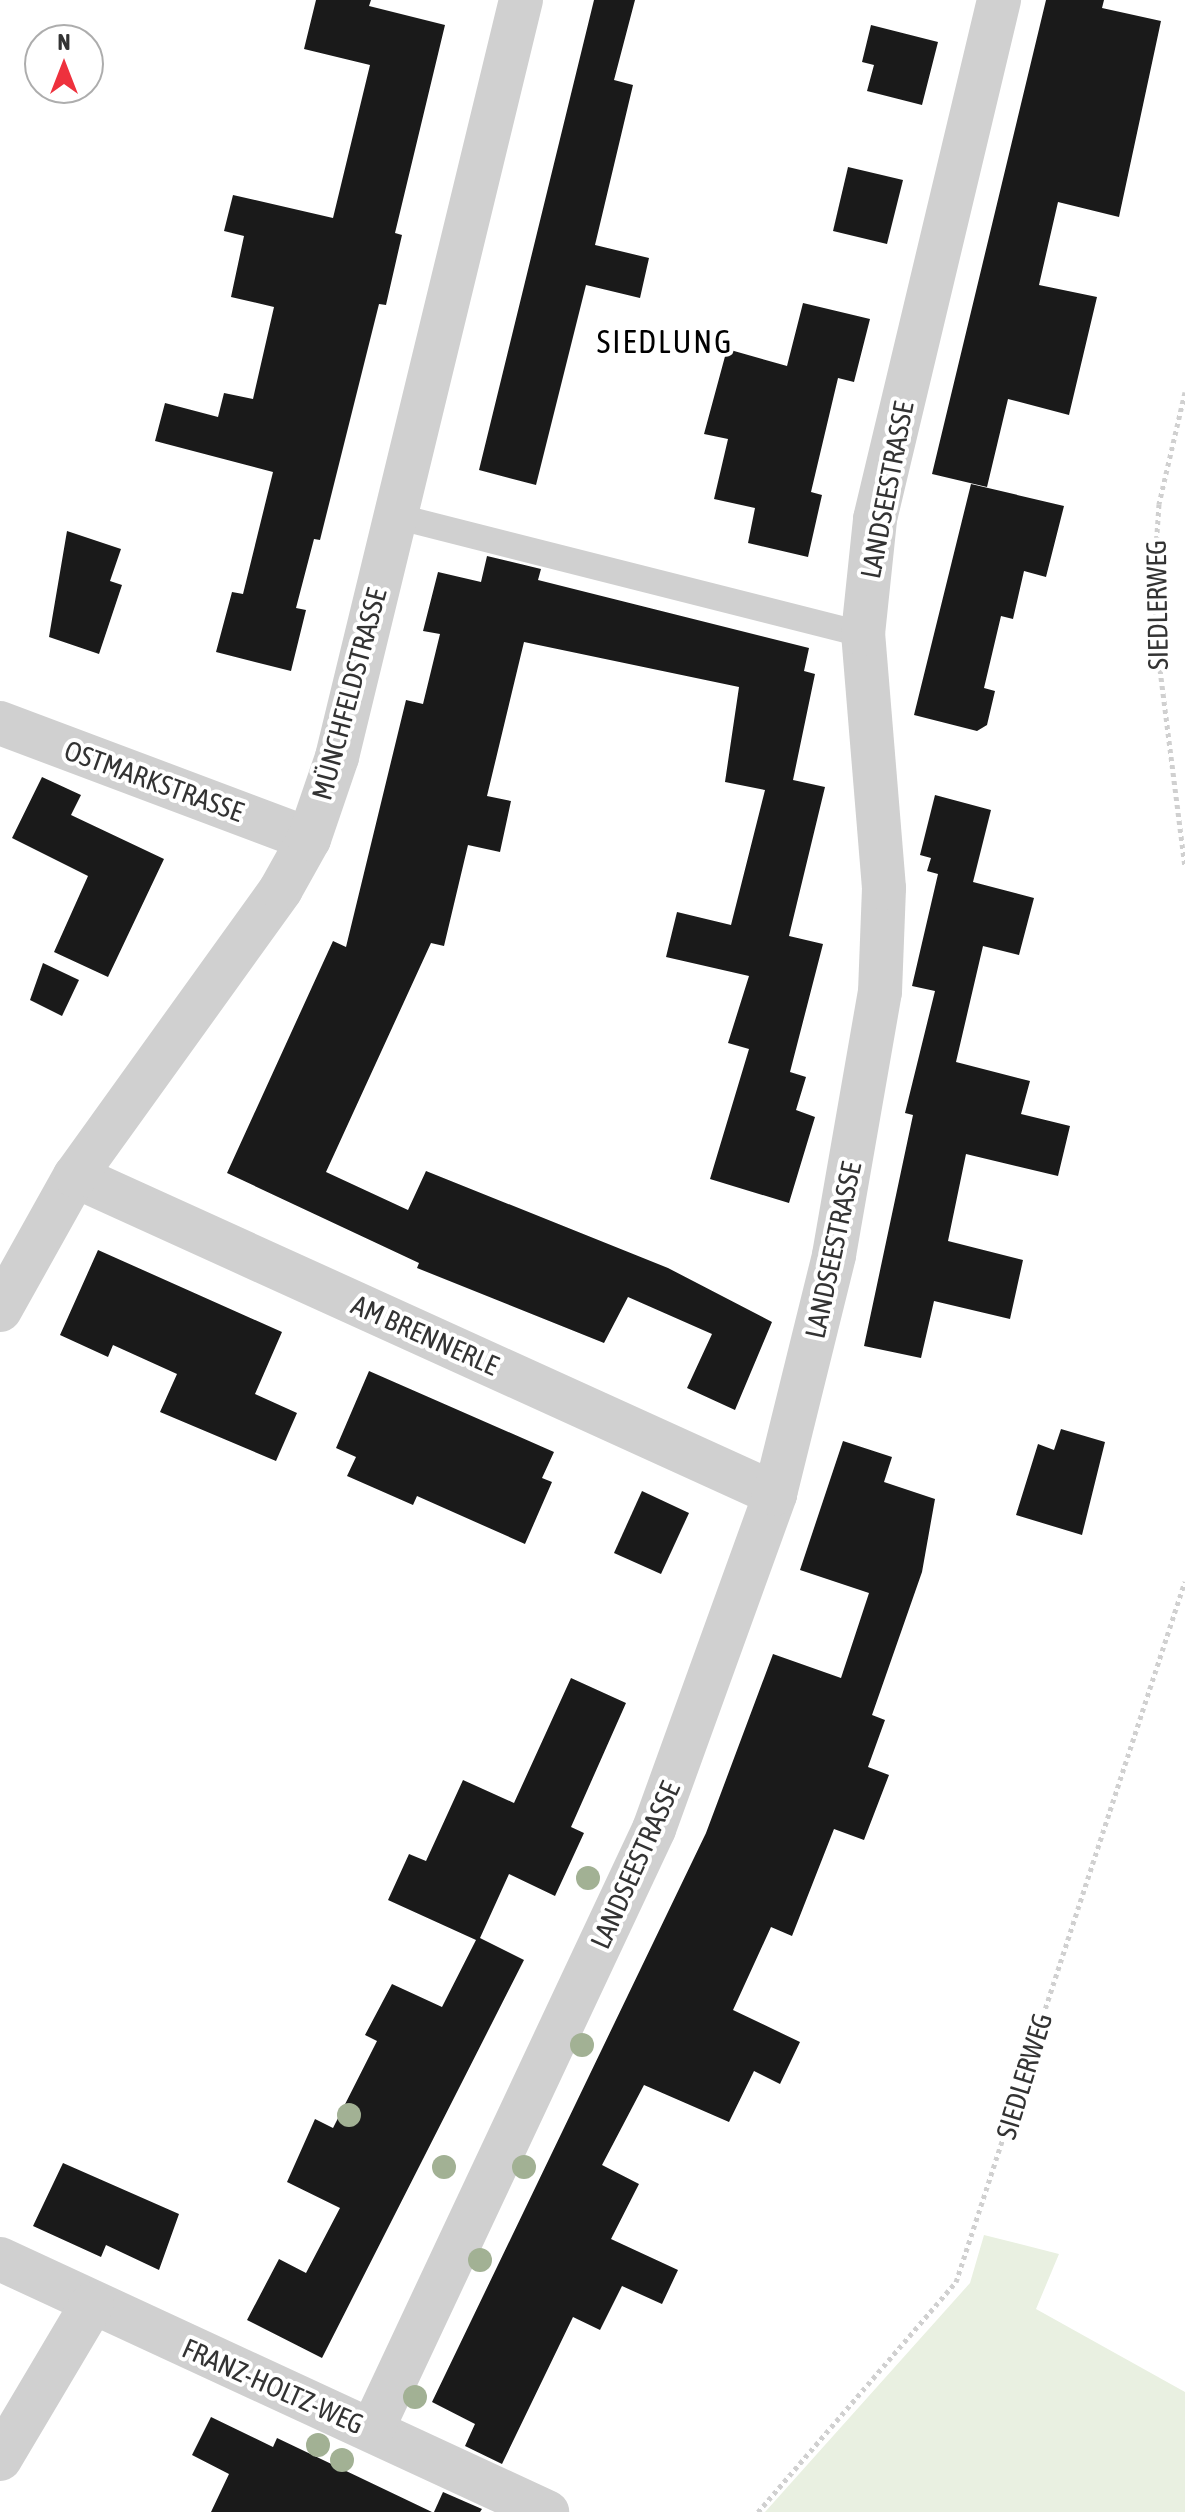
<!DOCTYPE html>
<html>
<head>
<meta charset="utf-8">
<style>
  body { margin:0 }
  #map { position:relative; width:1185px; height:2512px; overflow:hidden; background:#fff; font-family:"Asap Condensed",sans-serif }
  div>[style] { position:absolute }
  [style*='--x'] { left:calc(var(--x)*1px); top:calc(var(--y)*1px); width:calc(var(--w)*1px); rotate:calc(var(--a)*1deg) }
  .green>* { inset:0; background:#e9f0e1 }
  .building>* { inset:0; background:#1a1a1a }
  .path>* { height:5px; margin-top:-2.5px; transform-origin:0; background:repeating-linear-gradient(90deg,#d0d0d0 0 4px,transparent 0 8px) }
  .service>* { height:26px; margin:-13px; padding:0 13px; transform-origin:13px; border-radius:13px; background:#d0d0d0 }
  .minor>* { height:44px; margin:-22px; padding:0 22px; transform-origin:22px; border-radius:22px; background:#d0d0d0 }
  .trees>* { width:24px; height:24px; margin:-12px; border-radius:50%; background:#a2b194 }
  span { translate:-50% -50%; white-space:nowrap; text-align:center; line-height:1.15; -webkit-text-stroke:8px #fff; paint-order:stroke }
  .street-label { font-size:28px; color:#333 }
  .quarter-label { font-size:32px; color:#000; letter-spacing:2px }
  .north { position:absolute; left:24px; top:24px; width:80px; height:80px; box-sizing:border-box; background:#fff; border:2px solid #adadad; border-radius:50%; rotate:0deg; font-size:22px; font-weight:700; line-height:32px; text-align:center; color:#333 }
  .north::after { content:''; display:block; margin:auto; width:28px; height:36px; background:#ee313d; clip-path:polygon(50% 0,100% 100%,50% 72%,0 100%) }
</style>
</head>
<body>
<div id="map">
  <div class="green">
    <i style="clip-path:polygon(984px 2235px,1059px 2254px,1036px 2309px,1185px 2392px,1185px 2512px,765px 2512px,970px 2283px)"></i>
  </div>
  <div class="building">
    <i style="clip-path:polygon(316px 0,371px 0,369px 6px,445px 25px,395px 233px,402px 235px,386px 305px,379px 304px,320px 540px,314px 539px,296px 608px,306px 610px,291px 671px,216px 652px,232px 592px,243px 594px,273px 472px,155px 441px,165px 403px,218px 417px,224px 393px,253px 399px,274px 307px,231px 297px,244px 236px,224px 231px,233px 195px,333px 218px,370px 65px,304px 49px)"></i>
    <i style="clip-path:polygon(594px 0,635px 0,614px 80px,633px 85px,595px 245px,649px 258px,640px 298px,586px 285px,536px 485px,479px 470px)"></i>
    <i style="clip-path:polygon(1046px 0,1104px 0,1102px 8px,1161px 21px,1119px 217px,1058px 202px,1039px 285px,1097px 297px,1069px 415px,1008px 399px,987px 487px,932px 474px)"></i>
    <i style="clip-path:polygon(871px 25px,938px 42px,922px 105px,867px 91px,874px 65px,862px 62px)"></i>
    <i style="clip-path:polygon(848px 167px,903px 180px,887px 244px,833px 231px)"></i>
    <i style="clip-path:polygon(803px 303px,870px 319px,854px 382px,838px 378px,811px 492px,822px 495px,808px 557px,748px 543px,755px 508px,714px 499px,728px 439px,704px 434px,727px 349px,787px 366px)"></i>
    <i style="clip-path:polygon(971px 484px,1064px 506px,1046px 577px,1024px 571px,1013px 619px,1001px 616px,984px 688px,995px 691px,987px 725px,977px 731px,914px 715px)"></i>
    <i style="clip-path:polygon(67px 531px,121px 549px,110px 581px,122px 585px,99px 654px,49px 637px)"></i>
    <i style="clip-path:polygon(487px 556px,541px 569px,538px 580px,809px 648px,804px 671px,815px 674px,793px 780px,825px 787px,789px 936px,823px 944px,790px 1072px,806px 1077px,796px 1110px,815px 1117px,789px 1203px,710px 1179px,749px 1049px,728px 1043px,749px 976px,666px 957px,677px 912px,731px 925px,765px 790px,725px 782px,739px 687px,524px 642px,487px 796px,511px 801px,500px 852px,468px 845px,444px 946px,431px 943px,326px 1172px,408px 1210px,426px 1171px,668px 1268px,772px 1322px,735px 1410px,687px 1388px,712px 1334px,628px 1297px,604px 1343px,417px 1268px,419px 1263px,227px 1173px,333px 941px,346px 947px,406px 700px,423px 704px,440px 634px,423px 631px,438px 572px,481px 582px)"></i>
    <i style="clip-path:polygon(42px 777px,81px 795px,71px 815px,164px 859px,108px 977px,54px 952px,88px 876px,12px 838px)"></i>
    <i style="clip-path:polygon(935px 795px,991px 810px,973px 882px,1034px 898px,1019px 955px,983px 946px,956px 1062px,1030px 1081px,1021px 1114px,1070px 1126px,1058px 1176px,966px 1154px,948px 1241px,1023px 1260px,1010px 1319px,934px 1301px,921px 1358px,864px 1346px,913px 1115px,905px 1113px,935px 991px,912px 986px,938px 874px,927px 871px,931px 858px,920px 855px)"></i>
    <i style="clip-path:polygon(43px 963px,79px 980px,62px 1016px,30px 1000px)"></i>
    <i style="clip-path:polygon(98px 1250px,282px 1332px,255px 1394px,297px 1413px,276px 1461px,160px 1412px,177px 1374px,113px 1345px,108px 1357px,60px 1335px)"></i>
    <i style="clip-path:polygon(369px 1371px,554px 1452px,542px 1478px,552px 1482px,525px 1544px,417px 1496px,413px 1505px,347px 1476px,356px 1457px,336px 1448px)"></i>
    <i style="clip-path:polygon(1061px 1429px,1105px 1442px,1082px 1535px,1016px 1515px,1038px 1444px,1054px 1450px)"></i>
    <i style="clip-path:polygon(843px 1441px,892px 1457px,884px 1482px,935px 1499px,922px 1572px,872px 1715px,885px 1720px,868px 1767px,889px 1775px,864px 1840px,834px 1829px,792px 1936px,771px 1927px,733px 2010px,800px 2042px,780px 2084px,754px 2071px,729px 2122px,644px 2085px,602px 2165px,639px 2184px,611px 2239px,678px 2270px,662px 2304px,622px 2286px,600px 2330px,573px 2317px,502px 2464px,465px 2446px,475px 2424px,432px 2402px,706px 1833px,773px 1654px,841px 1678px,869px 1593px,800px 1570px)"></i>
    <i style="clip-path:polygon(642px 1491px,689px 1513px,661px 1574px,614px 1553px)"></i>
    <i style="clip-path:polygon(571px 1678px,626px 1703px,571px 1827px,584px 1833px,555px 1896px,509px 1874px,480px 1938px,524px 1960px,322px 2358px,247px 2320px,279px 2259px,306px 2273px,340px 2208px,287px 2182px,315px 2119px,333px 2128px,377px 2041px,365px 2035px,392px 1984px,442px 2007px,476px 1940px,388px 1900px,409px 1854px,426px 1861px,463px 1780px,514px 1803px)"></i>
    <i style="clip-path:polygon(63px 2163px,179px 2214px,159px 2270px,106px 2245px,101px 2257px,33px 2226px)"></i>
    <i style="clip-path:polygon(211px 2417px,273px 2447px,277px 2438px,432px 2512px,211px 2512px,229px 2474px,192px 2455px)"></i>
    <i style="clip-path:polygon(443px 2492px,482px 2509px,480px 2512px,434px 2512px)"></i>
  </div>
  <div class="path">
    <i style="--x:1185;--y:392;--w:115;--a:103.1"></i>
    <i style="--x:1159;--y:504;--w:102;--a:93.9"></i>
    <i style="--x:1152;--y:606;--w:263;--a:82.8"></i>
    <i style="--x:758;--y:2512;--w:303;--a:-49.3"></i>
    <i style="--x:956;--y:2282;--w:737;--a:-71.91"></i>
  </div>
  <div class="service">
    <i style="--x:395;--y:516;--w:483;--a:14.2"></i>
  </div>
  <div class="minor">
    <i style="--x:0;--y:723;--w:330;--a:20.6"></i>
    <i style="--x:75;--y:1176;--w:769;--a:24.43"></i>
    <i style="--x:0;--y:1310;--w:154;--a:-60.8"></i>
    <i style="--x:75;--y:1176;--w:353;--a:-54.3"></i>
    <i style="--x:281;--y:889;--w:57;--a:-60.8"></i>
    <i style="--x:309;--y:839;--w:87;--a:-71.1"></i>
    <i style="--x:337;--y:757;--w:779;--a:-76.34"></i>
    <i style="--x:0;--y:2259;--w:603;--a:24.82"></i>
    <i style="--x:372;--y:2430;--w:664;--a:-64.86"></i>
    <i style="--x:654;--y:1829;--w:356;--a:-70.1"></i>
    <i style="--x:775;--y:1494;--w:246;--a:-76.1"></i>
    <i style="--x:834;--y:1255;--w:267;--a:-80.1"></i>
    <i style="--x:880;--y:992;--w:104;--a:-87.8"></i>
    <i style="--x:884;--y:888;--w:255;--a:-94.7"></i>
    <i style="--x:863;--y:634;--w:116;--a:-84"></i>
    <i style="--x:875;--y:519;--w:534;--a:-76.56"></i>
    <i style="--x:0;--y:2459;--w:180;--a:-59.3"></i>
  </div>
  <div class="trees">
    <i style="left:588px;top:1878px"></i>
    <i style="left:582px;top:2045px"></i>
    <i style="left:349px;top:2115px"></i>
    <i style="left:444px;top:2167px"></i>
    <i style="left:524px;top:2167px"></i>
    <i style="left:480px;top:2260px"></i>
    <i style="left:415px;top:2397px"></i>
    <i style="left:318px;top:2445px"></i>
    <i style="left:342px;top:2460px"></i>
  </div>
  <div class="street-label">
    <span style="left:887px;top:490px;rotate:-79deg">LANDSEESTRASSE</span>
    <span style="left:1157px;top:605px;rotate:-91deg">SIEDLERWEG</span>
    <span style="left:349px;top:694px;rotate:-75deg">MÜNCHFELDSTRASSE</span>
    <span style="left:154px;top:781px;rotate:20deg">OSTMARKSTRASSE</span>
    <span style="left:833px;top:1250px;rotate:-78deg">LANDSEESTRASSE</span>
    <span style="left:425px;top:1335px;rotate:24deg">AM BRENNERLE</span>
    <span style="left:635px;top:1865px;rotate:-66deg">LANDSEESTRASSE</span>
    <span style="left:1024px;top:2076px;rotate:-73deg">SIEDLERWEG</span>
    <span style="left:273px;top:2386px;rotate:24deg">FRANZ-HOLTZ-WEG</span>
  </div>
  <div class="quarter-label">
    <span style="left:665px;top:342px">SIEDLUNG</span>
  </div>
  <div class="north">N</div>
</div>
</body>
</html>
